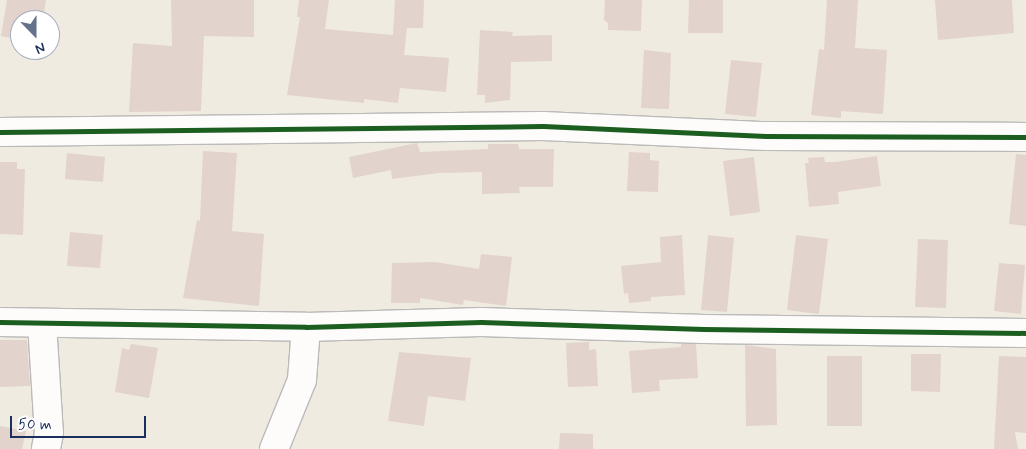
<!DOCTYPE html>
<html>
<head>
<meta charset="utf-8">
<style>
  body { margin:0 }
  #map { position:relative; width:1026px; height:449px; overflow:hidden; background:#f0ebe1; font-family:Mynerve,sans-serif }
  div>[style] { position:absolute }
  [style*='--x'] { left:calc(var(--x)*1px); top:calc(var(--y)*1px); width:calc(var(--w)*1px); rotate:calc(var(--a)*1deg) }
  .building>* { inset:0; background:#e2d3cd }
  .roads { filter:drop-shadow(1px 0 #babab8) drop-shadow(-1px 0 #babab8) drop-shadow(0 1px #babab8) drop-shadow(0 -1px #babab8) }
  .minor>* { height:28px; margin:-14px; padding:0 14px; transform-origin:14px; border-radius:14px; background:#fdfcfa }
  .cycleway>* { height:5px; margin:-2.5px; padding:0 2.5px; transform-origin:2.5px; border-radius:2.5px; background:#1b5e20 }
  span { translate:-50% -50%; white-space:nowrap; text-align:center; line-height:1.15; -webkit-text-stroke:4px #fff; paint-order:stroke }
  .north { position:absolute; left:10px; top:10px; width:50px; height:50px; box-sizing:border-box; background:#fff; border:1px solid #a4acbf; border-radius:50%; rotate:158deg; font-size:14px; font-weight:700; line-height:20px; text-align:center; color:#1b2f5e }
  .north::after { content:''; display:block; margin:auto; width:18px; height:22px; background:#66718c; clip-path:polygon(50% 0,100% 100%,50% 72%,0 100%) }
  .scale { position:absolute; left:10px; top:416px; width:136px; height:22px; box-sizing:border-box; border:2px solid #1b2f5e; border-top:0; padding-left:6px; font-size:15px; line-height:18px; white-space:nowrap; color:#1b2f5e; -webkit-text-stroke:4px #fff; paint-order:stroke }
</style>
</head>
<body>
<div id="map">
  <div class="building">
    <i style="clip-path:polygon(7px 0,46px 0,43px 20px,20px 20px,20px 40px,1px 36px)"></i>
    <i style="clip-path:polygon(171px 0,254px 0,254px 37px,204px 36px,201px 111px,129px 112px,133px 43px,172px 46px)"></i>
    <i style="clip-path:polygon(299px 0,329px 0,325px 29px,393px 35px,395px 0,424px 0,423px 28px,407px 28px,404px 55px,449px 58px,446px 92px,400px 88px,398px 103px,364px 99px,364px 103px,287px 95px,300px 17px,297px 17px)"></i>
    <i style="clip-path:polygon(605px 0,642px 0,641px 31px,608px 30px,608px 23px,604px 20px)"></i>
    <i style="clip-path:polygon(689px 0,723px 0,723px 33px,688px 33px)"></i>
    <i style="clip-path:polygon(827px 0,858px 0,855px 48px,887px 50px,883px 114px,841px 111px,841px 118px,811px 115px,819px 49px,824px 50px)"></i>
    <i style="clip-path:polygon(935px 0,1012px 0,1014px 33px,938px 40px)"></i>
    <i style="clip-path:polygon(480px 30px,513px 32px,512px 36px,552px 35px,552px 61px,511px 62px,510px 100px,485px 103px,485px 95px,477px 95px)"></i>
    <i style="clip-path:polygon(644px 50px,671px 53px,669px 109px,641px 108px)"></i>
    <i style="clip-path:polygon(731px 60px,762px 63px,756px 117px,725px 114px)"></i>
    <i style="clip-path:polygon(417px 143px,420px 152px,488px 149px,488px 144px,518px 144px,519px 149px,554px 149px,553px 187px,519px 187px,520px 193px,482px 194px,482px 172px,439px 173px,392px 179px,391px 170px,353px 178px,349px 157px)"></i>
    <i style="clip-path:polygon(203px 151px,237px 153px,232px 231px,264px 234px,259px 306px,183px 298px,197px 220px,200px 221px)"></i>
    <i style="clip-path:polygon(629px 152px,650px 153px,650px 160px,659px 161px,658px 192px,627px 191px)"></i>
    <i style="clip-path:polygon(67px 153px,105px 157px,103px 182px,65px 179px)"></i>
    <i style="clip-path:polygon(1016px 154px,1026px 155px,1026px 226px,1009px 224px)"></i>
    <i style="clip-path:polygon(877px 156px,881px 186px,838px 192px,839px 204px,809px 207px,805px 163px,809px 163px,808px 158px,824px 157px,825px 162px,835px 162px)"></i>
    <i style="clip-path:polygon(754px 157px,760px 212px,730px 216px,723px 161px)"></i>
    <i style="clip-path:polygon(0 162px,17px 162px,17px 169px,25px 169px,23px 235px,0 234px)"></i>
    <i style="clip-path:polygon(70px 232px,103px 235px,100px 268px,67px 266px)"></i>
    <i style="clip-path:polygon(682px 235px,685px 295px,651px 297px,651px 301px,629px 303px,628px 293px,624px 294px,621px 266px,661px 262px,660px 237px)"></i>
    <i style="clip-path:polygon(708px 235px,734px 238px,727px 312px,701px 310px)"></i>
    <i style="clip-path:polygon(796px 235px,828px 239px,819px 314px,787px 310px)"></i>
    <i style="clip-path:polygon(918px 239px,948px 240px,946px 308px,915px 307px)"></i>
    <i style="clip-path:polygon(481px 254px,512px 257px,506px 306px,464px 300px,463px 305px,420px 298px,420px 303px,391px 303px,392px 263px,435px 262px,479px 269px)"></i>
    <i style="clip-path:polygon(999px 263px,1025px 265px,1021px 314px,994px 311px)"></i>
    <i style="clip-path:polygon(0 340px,27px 340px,30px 386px,0 387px)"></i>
    <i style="clip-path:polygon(589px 342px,589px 350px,596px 349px,598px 386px,568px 387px,566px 343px)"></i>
    <i style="clip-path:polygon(131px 344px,158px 348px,149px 398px,115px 392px,122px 348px,129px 350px)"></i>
    <i style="clip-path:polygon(681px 344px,696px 344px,698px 378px,659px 380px,660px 391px,632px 393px,629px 351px,681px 347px)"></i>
    <i style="clip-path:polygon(745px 345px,776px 349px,777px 425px,746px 426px)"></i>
    <i style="clip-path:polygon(399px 352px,471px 358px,465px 401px,428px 396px,424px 426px,388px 421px)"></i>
    <i style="clip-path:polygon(911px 354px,941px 354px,940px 392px,911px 391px)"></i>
    <i style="clip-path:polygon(827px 356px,862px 356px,862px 426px,827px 426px)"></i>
    <i style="clip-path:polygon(999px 356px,1026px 357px,1026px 433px,1015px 432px,1018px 449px,994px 449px)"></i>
    <i style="clip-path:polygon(0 426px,26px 431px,22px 449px,0 449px)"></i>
    <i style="clip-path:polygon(560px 433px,593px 434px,593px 449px,559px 449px)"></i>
  </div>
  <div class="roads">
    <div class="minor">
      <i style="--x:0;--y:132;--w:543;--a:-0.63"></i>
      <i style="--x:543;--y:126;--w:223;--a:2.6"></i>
      <i style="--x:766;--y:136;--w:260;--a:0.2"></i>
      <i style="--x:0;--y:322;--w:306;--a:0.9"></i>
      <i style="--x:306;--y:327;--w:175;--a:-1.6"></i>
      <i style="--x:481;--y:322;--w:223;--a:1.8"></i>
      <i style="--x:704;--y:329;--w:322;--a:0.7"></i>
      <i style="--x:42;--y:323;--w:110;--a:86.4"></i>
      <i style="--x:49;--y:433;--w:16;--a:101"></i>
      <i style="--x:274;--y:449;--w:74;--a:-67.9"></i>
      <i style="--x:302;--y:380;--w:53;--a:-85.7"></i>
    </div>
  </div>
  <div class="cycleway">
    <i style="--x:0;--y:132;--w:543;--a:-0.63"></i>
    <i style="--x:543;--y:126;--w:223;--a:2.6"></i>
    <i style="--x:766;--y:136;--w:260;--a:0.2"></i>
    <i style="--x:0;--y:322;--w:306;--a:0.9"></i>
    <i style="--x:306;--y:327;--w:175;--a:-1.6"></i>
    <i style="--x:481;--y:322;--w:223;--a:1.8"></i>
    <i style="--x:704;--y:329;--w:322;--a:0.7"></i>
  </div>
  <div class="north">N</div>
  <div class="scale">50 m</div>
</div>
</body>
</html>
